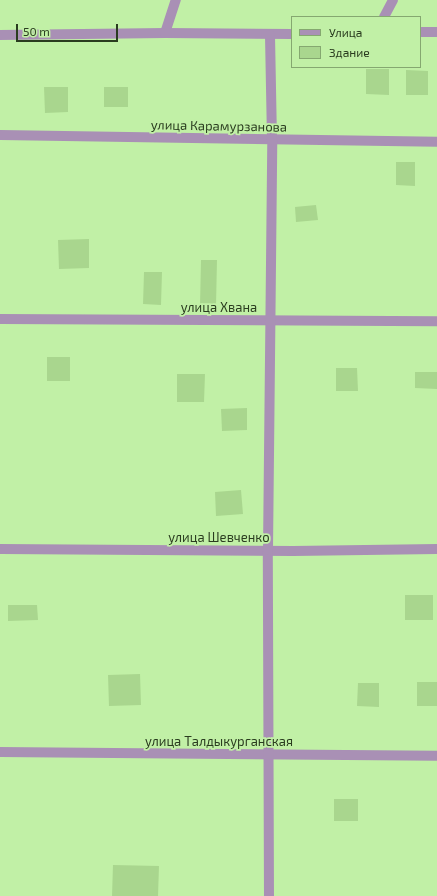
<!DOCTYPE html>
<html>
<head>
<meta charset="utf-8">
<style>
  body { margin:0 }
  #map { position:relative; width:437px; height:896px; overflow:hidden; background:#c1f0a6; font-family:"Exo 2",sans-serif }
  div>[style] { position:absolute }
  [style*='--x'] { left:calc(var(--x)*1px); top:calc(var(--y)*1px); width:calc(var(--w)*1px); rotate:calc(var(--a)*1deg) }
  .building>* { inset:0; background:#a9d68e }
  .minor>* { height:10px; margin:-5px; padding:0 5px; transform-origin:5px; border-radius:5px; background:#a990b5 }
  span { translate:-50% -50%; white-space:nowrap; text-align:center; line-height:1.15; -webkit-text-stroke:3.5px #c1f0a6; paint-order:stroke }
  .street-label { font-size:13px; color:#2a3c1f }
  .legend { position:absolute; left:291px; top:16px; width:130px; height:52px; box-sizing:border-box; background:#c1f0a6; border:1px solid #85a870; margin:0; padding:5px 7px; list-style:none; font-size:12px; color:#2a3c1f }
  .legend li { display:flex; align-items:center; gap:8px; height:20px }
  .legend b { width:20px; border:1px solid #85a870 }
  .scale { position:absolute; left:16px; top:24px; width:102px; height:18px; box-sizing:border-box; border:2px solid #2a3c1f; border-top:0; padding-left:5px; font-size:12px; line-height:14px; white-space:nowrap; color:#2a3c1f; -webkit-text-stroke:3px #c1f0a6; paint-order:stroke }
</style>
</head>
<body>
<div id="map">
  <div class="building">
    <i style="clip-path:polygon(366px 69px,389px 69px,389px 95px,366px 94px)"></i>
    <i style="clip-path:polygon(406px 70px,428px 71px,428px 95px,406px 95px)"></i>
    <i style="clip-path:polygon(44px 87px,68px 87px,68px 112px,45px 113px)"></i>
    <i style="clip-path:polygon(104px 87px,128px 87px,128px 107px,104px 107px)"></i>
    <i style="clip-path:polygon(396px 162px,415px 162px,415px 186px,396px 185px)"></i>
    <i style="clip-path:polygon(316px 205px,318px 220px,296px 222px,295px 207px)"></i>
    <i style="clip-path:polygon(89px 239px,89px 268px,59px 269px,58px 240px)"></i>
    <i style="clip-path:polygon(201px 260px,217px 260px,216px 306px,200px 306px)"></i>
    <i style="clip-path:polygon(144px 272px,162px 272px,161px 305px,143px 304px)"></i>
    <i style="clip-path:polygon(47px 357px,70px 357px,70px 381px,47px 381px)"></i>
    <i style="clip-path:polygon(336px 368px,357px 368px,358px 391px,336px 391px)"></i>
    <i style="clip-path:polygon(415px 372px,437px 372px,437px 389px,415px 388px)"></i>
    <i style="clip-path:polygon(177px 374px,205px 374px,204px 402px,177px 402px)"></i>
    <i style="clip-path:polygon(247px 408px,247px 430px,222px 431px,221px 409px)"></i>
    <i style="clip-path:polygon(241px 490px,243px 514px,216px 516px,215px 492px)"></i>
    <i style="clip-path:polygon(405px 595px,433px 595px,433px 620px,405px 620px)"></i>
    <i style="clip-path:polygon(8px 605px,37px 605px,38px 620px,8px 621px)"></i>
    <i style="clip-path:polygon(140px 674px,141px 705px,109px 706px,108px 675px)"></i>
    <i style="clip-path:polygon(417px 682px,437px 682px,437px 706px,417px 706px)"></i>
    <i style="clip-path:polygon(358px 683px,379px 683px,379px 707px,357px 706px)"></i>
    <i style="clip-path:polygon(334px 799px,358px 799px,358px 821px,334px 821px)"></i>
    <i style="clip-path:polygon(113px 865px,159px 866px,158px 896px,112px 896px)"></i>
  </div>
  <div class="minor">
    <i style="--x:384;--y:17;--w:19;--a:-62"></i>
    <i style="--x:420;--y:32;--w:17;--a:0"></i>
    <i style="--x:165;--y:33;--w:35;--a:-72"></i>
    <i style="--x:0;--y:35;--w:165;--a:-0.7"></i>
    <i style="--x:165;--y:33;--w:127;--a:0.5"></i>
    <i style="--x:0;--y:135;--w:437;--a:0.9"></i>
    <i style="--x:0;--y:319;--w:437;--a:0.3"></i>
    <i style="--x:0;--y:549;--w:293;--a:0.4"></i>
    <i style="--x:293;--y:551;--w:144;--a:-0.8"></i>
    <i style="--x:0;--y:752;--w:437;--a:0.5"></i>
    <i style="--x:269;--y:896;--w:346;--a:-90.2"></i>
    <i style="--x:268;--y:550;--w:410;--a:-89.4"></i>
    <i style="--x:272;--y:140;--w:105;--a:-91.1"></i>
  </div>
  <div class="street-label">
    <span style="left:219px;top:126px;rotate:1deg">улица Карамурзанова</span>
    <span style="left:219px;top:307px">улица Хвана</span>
    <span style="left:219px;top:537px">улица Шевченко</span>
    <span style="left:219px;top:741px">улица Талдыкурганская</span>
  </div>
  <ul class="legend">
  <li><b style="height:5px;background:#a990b5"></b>Улица</li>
  <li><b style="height:11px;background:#a9d68e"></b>Здание</li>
  </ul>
  <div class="scale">50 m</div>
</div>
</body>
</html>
